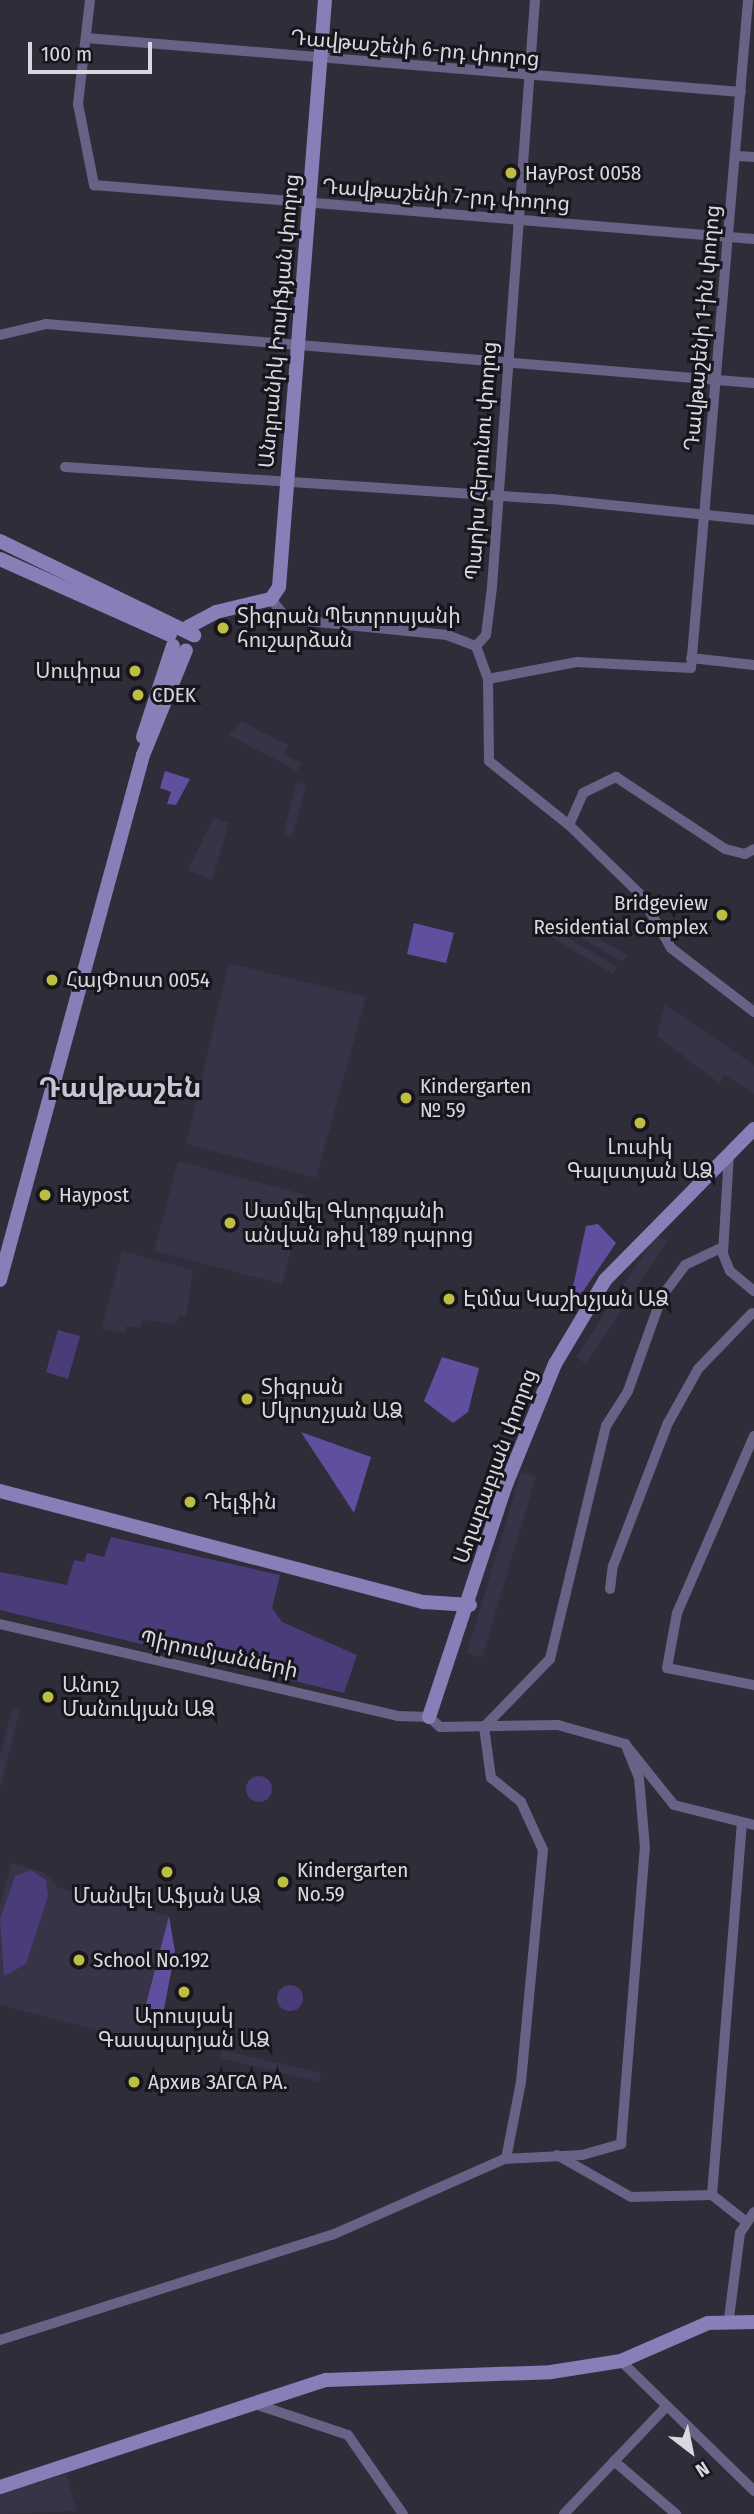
<!DOCTYPE html>
<meta charset="utf-8">
<style>
body{margin:0}
#map{position:relative;width:754px;height:2514px;overflow:hidden;background:#2f2d3a;font-family:"Fira Sans Condensed","Noto Sans Armenian",sans-serif}
div>[style]{position:absolute}
.built>*{inset:0;background:#373447}
.green>*{inset:0;background:#493c79}
.round{border-radius:50%}
.forest>*{inset:0;background:#604f9f}
.street>*{height:10px;margin:-5px;padding:0 5px;transform-origin:5px;border-radius:5px;background:#686286}
.secondary>*{height:14px;margin:-7px;padding:0 7px;transform-origin:7px;border-radius:7px;background:#877fb7}
.dots>*{width:19px;height:19px;translate:-50% -50%;box-sizing:border-box;border:4px solid #17161c;border-radius:50%}
span{translate:-50% -50%;white-space:nowrap;text-align:center;line-height:1.15;-webkit-text-stroke:6px #17161c;paint-order:stroke}
.street-label{font-size:21px;color:#d9d8e0}
.poi-label{font-size:21px;color:#d9d8e0}
.left{translate:0 -50%;text-align:left}
.right{translate:-100% -50%;text-align:right}
.district-label{font-size:28px;color:#c7c5d5;font-weight:700}
.north{position:absolute;left:656px;top:2416px;width:70px;height:70px;-webkit-text-stroke:5px #17161c;paint-order:stroke;rotate:148deg;font-size:19px;font-weight:700;line-height:28px;text-align:center;color:#d9d8e0}
.north::after{content:'';display:block;margin:auto;width:24px;height:32px;background:#d9d8e0;clip-path:polygon(50% 0,100% 100%,50% 72%,0 100%)}
.scale{position:absolute;left:28px;top:42px;width:124px;height:32px;box-sizing:border-box;border:4px solid #d9d8e0;border-top:0;padding-left:9px;font-size:21px;line-height:24px;white-space:nowrap;color:#d9d8e0;-webkit-text-stroke:5px #17161c;paint-order:stroke}
</style>
<div id="map">
<div class="built">
<i style="clip-path:polygon(241px 721px,288px 745px,284px 754px,301px 763px,297px 771px,229px 735px)"></i>
<i style="clip-path:polygon(297px 782px,306px 785px,292px 837px,283px 834px)"></i>
<i style="clip-path:polygon(213px 818px,229px 823px,212px 880px,188px 870px)"></i>
<i style="clip-path:polygon(564px 918px,627px 955px,622px 962px,560px 925px)"></i>
<i style="clip-path:polygon(555px 930px,617px 967px,613px 974px,551px 937px)"></i>
<i style="clip-path:polygon(229px 963px,366px 997px,316px 1178px,186px 1144px)"></i>
<i style="clip-path:polygon(665px 1005px,754px 1065px,754px 1094px,725px 1075px,719px 1083px,657px 1036px)"></i>
<i style="clip-path:polygon(178px 1161px,306px 1195px,282px 1284px,154px 1251px)"></i>
<i style="clip-path:polygon(657px 1234px,667px 1241px,586px 1364px,576px 1357px)"></i>
<i style="clip-path:polygon(122px 1251px,193px 1270px,186px 1318px,179px 1316px,176px 1324px,142px 1320px,140px 1328px,126px 1326px,125px 1333px,102px 1329px)"></i>
<i style="clip-path:polygon(521px 1472px,536px 1477px,482px 1658px,467px 1653px)"></i>
<i style="clip-path:polygon(12px 1708px,20px 1710px,0 1790px,0 1756px)"></i>
<i style="clip-path:polygon(11px 1863px,45px 1873px,57px 1887px,169px 1916px,137px 2040px,0 2005px,0 1906px)"></i>
<i style="clip-path:polygon(222px 2050px,321px 2073px,319px 2082px,220px 2058px)"></i>
<i style="clip-path:polygon(66px 2474px,77px 2511px,0 2514px,0 2494px)"></i>
</div>
<div class="green">
<i style="clip-path:polygon(58px 1330px,80px 1336px,68px 1379px,46px 1372px)"></i>
<i style="clip-path:polygon(111px 1537px,280px 1575px,272px 1608px,282px 1622px,357px 1655px,344px 1693px,0 1610px,0 1572px,67px 1585px,74px 1560px,84px 1562px,87px 1553px,104px 1557px)"></i>
<i class="round" style="left:246px;top:1776px;width:26px;height:26px"></i>
<i style="clip-path:polygon(31px 1870px,46px 1880px,48px 1896px,26px 1964px,4px 1976px,0 1919px,15px 1876px)"></i>
<i class="round" style="left:277px;top:1985px;width:26px;height:26px"></i>
</div>
<div class="forest">
<i style="clip-path:polygon(165px 771px,190px 779px,176px 805px,167px 804px,171px 792px,160px 788px)"></i>
<i style="clip-path:polygon(414px 923px,454px 933px,446px 963px,407px 954px)"></i>
<i style="clip-path:polygon(598px 1224px,616px 1243px,567px 1315px,586px 1226px)"></i>
<i style="clip-path:polygon(442px 1357px,479px 1368px,468px 1412px,453px 1423px,424px 1401px)"></i>
<i style="clip-path:polygon(301px 1432px,371px 1457px,354px 1513px)"></i>
<i style="clip-path:polygon(169px 1916px,175px 1952px,162px 2019px,144px 2012px)"></i>
</div>
<div class="street">
<i style="left:90px;top:0;width:105px;rotate:96.6deg"></i>
<i style="left:78px;top:104px;width:83px;rotate:78.8deg"></i>
<i style="left:94px;top:185px;width:662px;rotate:4.68deg"></i>
<i style="left:535px;top:0;width:589px;rotate:94.19deg"></i>
<i style="left:492px;top:587px;width:48px;rotate:97.1deg"></i>
<i style="left:486px;top:635px;width:15px;rotate:132deg"></i>
<i style="left:476px;top:646px;width:35px;rotate:70deg"></i>
<i style="left:488px;top:679px;width:82px;rotate:89.3deg"></i>
<i style="left:489px;top:761px;width:102px;rotate:38.7deg"></i>
<i style="left:569px;top:825px;width:99px;rotate:44.2deg"></i>
<i style="left:640px;top:894px;width:62px;rotate:60.1deg"></i>
<i style="left:671px;top:948px;width:105px;rotate:37.6deg"></i>
<i style="left:86px;top:38px;width:657px;rotate:4.71deg"></i>
<i style="left:737px;top:156px;width:17px;rotate:3deg"></i>
<i style="left:0;top:335px;width:47px;rotate:-13.4deg"></i>
<i style="left:46px;top:324px;width:710px;rotate:4.76deg"></i>
<i style="left:65px;top:467px;width:488px;rotate:3.8deg"></i>
<i style="left:552px;top:499px;width:203px;rotate:5.9deg"></i>
<i style="left:271px;top:599px;width:26px;rotate:51deg"></i>
<i style="left:287px;top:619px;width:161px;rotate:5.7deg"></i>
<i style="left:447px;top:635px;width:31px;rotate:21deg"></i>
<i style="left:691px;top:658px;width:63px;rotate:6.3deg"></i>
<i style="left:488px;top:679px;width:91px;rotate:-10.8deg"></i>
<i style="left:577px;top:662px;width:114px;rotate:3deg"></i>
<i style="left:691px;top:668px;width:670px;rotate:-85.12deg"></i>
<i style="left:569px;top:825px;width:35px;rotate:-66deg"></i>
<i style="left:583px;top:793px;width:37px;rotate:-26deg"></i>
<i style="left:616px;top:777px;width:131px;rotate:33.4deg"></i>
<i style="left:725px;top:849px;width:21px;rotate:14deg"></i>
<i style="left:745px;top:854px;width:10px;rotate:-29deg"></i>
<i style="left:729px;top:1153px;width:101px;rotate:93.4deg"></i>
<i style="left:723px;top:1254px;width:18px;rotate:68deg"></i>
<i style="left:730px;top:1271px;width:31px;rotate:40deg"></i>
<i style="left:754px;top:1436px;width:193px;rotate:113.5deg"></i>
<i style="left:677px;top:1613px;width:56px;rotate:100.3deg"></i>
<i style="left:667px;top:1668px;width:89px;rotate:11.1deg"></i>
<i style="left:610px;top:1589px;width:23px;rotate:-83deg"></i>
<i style="left:613px;top:1566px;width:153px;rotate:-69deg"></i>
<i style="left:668px;top:1423px;width:62px;rotate:-60.9deg"></i>
<i style="left:698px;top:1369px;width:78px;rotate:-46deg"></i>
<i style="left:0;top:1624px;width:408px;rotate:13deg"></i>
<i style="left:398px;top:1716px;width:31px;rotate:2deg"></i>
<i style="left:429px;top:1717px;width:15px;rotate:42deg"></i>
<i style="left:440px;top:1727px;width:118px;rotate:-1deg"></i>
<i style="left:558px;top:1725px;width:70px;rotate:15.8deg"></i>
<i style="left:625px;top:1744px;width:78px;rotate:51.2deg"></i>
<i style="left:674px;top:1805px;width:82px;rotate:14deg"></i>
<i style="left:742px;top:1822px;width:374px;rotate:94.6deg"></i>
<i style="left:712px;top:2195px;width:42px;rotate:38.2deg"></i>
<i style="left:557px;top:2155px;width:85px;rotate:29.6deg"></i>
<i style="left:631px;top:2197px;width:81px;rotate:-1.4deg"></i>
<i style="left:506px;top:2159px;width:78px;rotate:-79deg"></i>
<i style="left:521px;top:2082px;width:233px;rotate:-84.6deg"></i>
<i style="left:543px;top:1850px;width:53px;rotate:-114.6deg"></i>
<i style="left:521px;top:1802px;width:38px;rotate:-141deg"></i>
<i style="left:491px;top:1778px;width:51px;rotate:-97.8deg"></i>
<i style="left:484px;top:1727px;width:95px;rotate:-45.9deg"></i>
<i style="left:550px;top:1659px;width:240px;rotate:-76.5deg"></i>
<i style="left:606px;top:1426px;width:41px;rotate:-57.8deg"></i>
<i style="left:628px;top:1391px;width:101px;rotate:-70.3deg"></i>
<i style="left:662px;top:1296px;width:39px;rotate:-53deg"></i>
<i style="left:685px;top:1265px;width:42px;rotate:-25.3deg"></i>
<i style="left:729px;top:2318px;width:86px;rotate:-82.6deg"></i>
<i style="left:740px;top:2233px;width:25px;rotate:-56deg"></i>
<i style="left:0;top:2340px;width:348px;rotate:-17.6deg"></i>
<i style="left:332px;top:2235px;width:188px;rotate:-23.8deg"></i>
<i style="left:504px;top:2159px;width:78px;rotate:-2.9deg"></i>
<i style="left:582px;top:2155px;width:41px;rotate:-15.8deg"></i>
<i style="left:621px;top:2144px;width:297px;rotate:-85.4deg"></i>
<i style="left:645px;top:1848px;width:70px;rotate:-94.9deg"></i>
<i style="left:639px;top:1778px;width:37px;rotate:-112deg"></i>
<i style="left:621px;top:2361px;width:186px;rotate:44.3deg"></i>
<i style="left:255px;top:2404px;width:98px;rotate:18.4deg"></i>
<i style="left:348px;top:2435px;width:96px;rotate:55.2deg"></i>
<i style="left:614px;top:2461px;width:82px;rotate:40.5deg"></i>
<i style="left:564px;top:2514px;width:146px;rotate:-46.4deg"></i>
</div>
<div class="secondary">
<i style="left:0;top:541px;width:216px;rotate:25.9deg"></i>
<i style="left:0;top:559px;width:186px;rotate:24.1deg"></i>
<i style="left:188px;top:627px;width:32px;rotate:-28deg"></i>
<i style="left:216px;top:612px;width:57px;rotate:-13.3deg"></i>
<i style="left:271px;top:599px;width:14px;rotate:-56deg"></i>
<i style="left:279px;top:587px;width:589px;rotate:-85.52deg"></i>
<i style="left:143px;top:737px;width:96px;rotate:-71.8deg"></i>
<i style="left:0;top:1280px;width:544px;rotate:-74.76deg"></i>
<i style="left:143px;top:755px;width:113px;rotate:-67.7deg"></i>
<i style="left:0;top:1491px;width:438px;rotate:14.7deg"></i>
<i style="left:424px;top:1602px;width:46px;rotate:3.7deg"></i>
<i style="left:429px;top:1717px;width:242px;rotate:-71.7deg"></i>
<i style="left:505px;top:1487px;width:133px;rotate:-67.9deg"></i>
<i style="left:555px;top:1364px;width:98px;rotate:-59.2deg"></i>
<i style="left:605px;top:1280px;width:212px;rotate:-45.4deg"></i>
<i style="left:0;top:2487px;width:343px;rotate:-18.2deg"></i>
<i style="left:326px;top:2380px;width:225px;rotate:-2deg"></i>
<i style="left:551px;top:2372px;width:71px;rotate:-8.9deg"></i>
<i style="left:621px;top:2361px;width:95px;rotate:-23.6deg"></i>
<i style="left:708px;top:2323px;width:46px;rotate:-1.2deg"></i>
</div>
<div class="dots">
<i style="left:511px;top:173px;background:#bcbf44"></i>
<i style="left:223px;top:628px;background:#bcbf44"></i>
<i style="left:135px;top:671px;background:#bcbf44"></i>
<i style="left:138px;top:695px;background:#bcbf44"></i>
<i style="left:722px;top:915px;background:#bcbf44"></i>
<i style="left:52px;top:980px;background:#bcbf44"></i>
<i style="left:406px;top:1098px;background:#bcbf44"></i>
<i style="left:640px;top:1123px;background:#bcbf44"></i>
<i style="left:45px;top:1195px;background:#bcbf44"></i>
<i style="left:230px;top:1223px;background:#bcbf44"></i>
<i style="left:449px;top:1299px;background:#bcbf44"></i>
<i style="left:247px;top:1399px;background:#bcbf44"></i>
<i style="left:190px;top:1502px;background:#bcbf44"></i>
<i style="left:48px;top:1697px;background:#bcbf44"></i>
<i style="left:167px;top:1872px;background:#bcbf44"></i>
<i style="left:283px;top:1882px;background:#bcbf44"></i>
<i style="left:79px;top:1960px;background:#bcbf44"></i>
<i style="left:184px;top:1992px;background:#bcbf44"></i>
<i style="left:134px;top:2082px;background:#bcbf44"></i>
</div>
<div class="street-label">
<span style="left:415px;top:48px;rotate:5deg">Դավթաշենի 6-րդ փողոց</span>
<span style="left:446px;top:195px;rotate:4deg">Դավթաշենի 7-րդ փողոց</span>
<span style="left:279px;top:321px;rotate:-85deg">Անդրանիկ Իոսիֆյան փողոց</span>
<span style="left:702px;top:328px;rotate:-85deg">Դավթաշենի 1-ին փողոց</span>
<span style="left:481px;top:461px;rotate:-86deg">Պարիս Հերունու փողոց</span>
<span style="left:495px;top:1466px;rotate:-70deg">Աղաբաբյան փողոց</span>
<span style="left:219px;top:1654px;rotate:12deg">Պիրումյանների</span>
</div>
<div class="poi-label">
<span class="left" style="left:525px;top:173px">HayPost 0058</span>
<span class="left" style="left:237px;top:628px">Տիգրան Պետրոսյանի<br>հուշարձան</span>
<span class="right" style="left:121px;top:671px">Սուփրա</span>
<span class="left" style="left:152px;top:695px">CDEK</span>
<span class="right" style="left:708px;top:915px">Bridgeview<br>Residential Complex</span>
<span class="left" style="left:66px;top:980px">ՀայՓոստ 0054</span>
<span class="left" style="left:420px;top:1098px">Kindergarten<br>№ 59</span>
<span style="left:640px;top:1159px">Լուսիկ<br>Գալստյան ԱՁ</span>
<span class="left" style="left:59px;top:1195px">Haypost</span>
<span class="left" style="left:244px;top:1223px">Սամվել Գևորգյանի<br>անվան թիվ 189 դպրոց</span>
<span class="left" style="left:463px;top:1299px">Էմմա Կաշխչյան ԱՁ</span>
<span class="left" style="left:261px;top:1399px">Տիգրան<br>Մկրտչյան ԱՁ</span>
<span class="left" style="left:204px;top:1502px">Դելֆին</span>
<span class="left" style="left:62px;top:1697px">Անուշ<br>Մանուկյան ԱՁ</span>
<span class="left" style="left:297px;top:1882px">Kindergarten<br>No.59</span>
<span style="left:167px;top:1896px">Մանվել Աֆյան ԱՁ</span>
<span class="left" style="left:93px;top:1960px">School No.192</span>
<span style="left:184px;top:2028px">Արուսյակ<br>Գասպարյան ԱՁ</span>
<span class="left" style="left:148px;top:2082px">Архив ЗАГСА РА.</span>
</div>
<div class="district-label">
<span style="left:120px;top:1088px">Դավթաշեն</span>
</div>
<div class="north">N</div>
<div class="scale">100 m</div>
</div>
